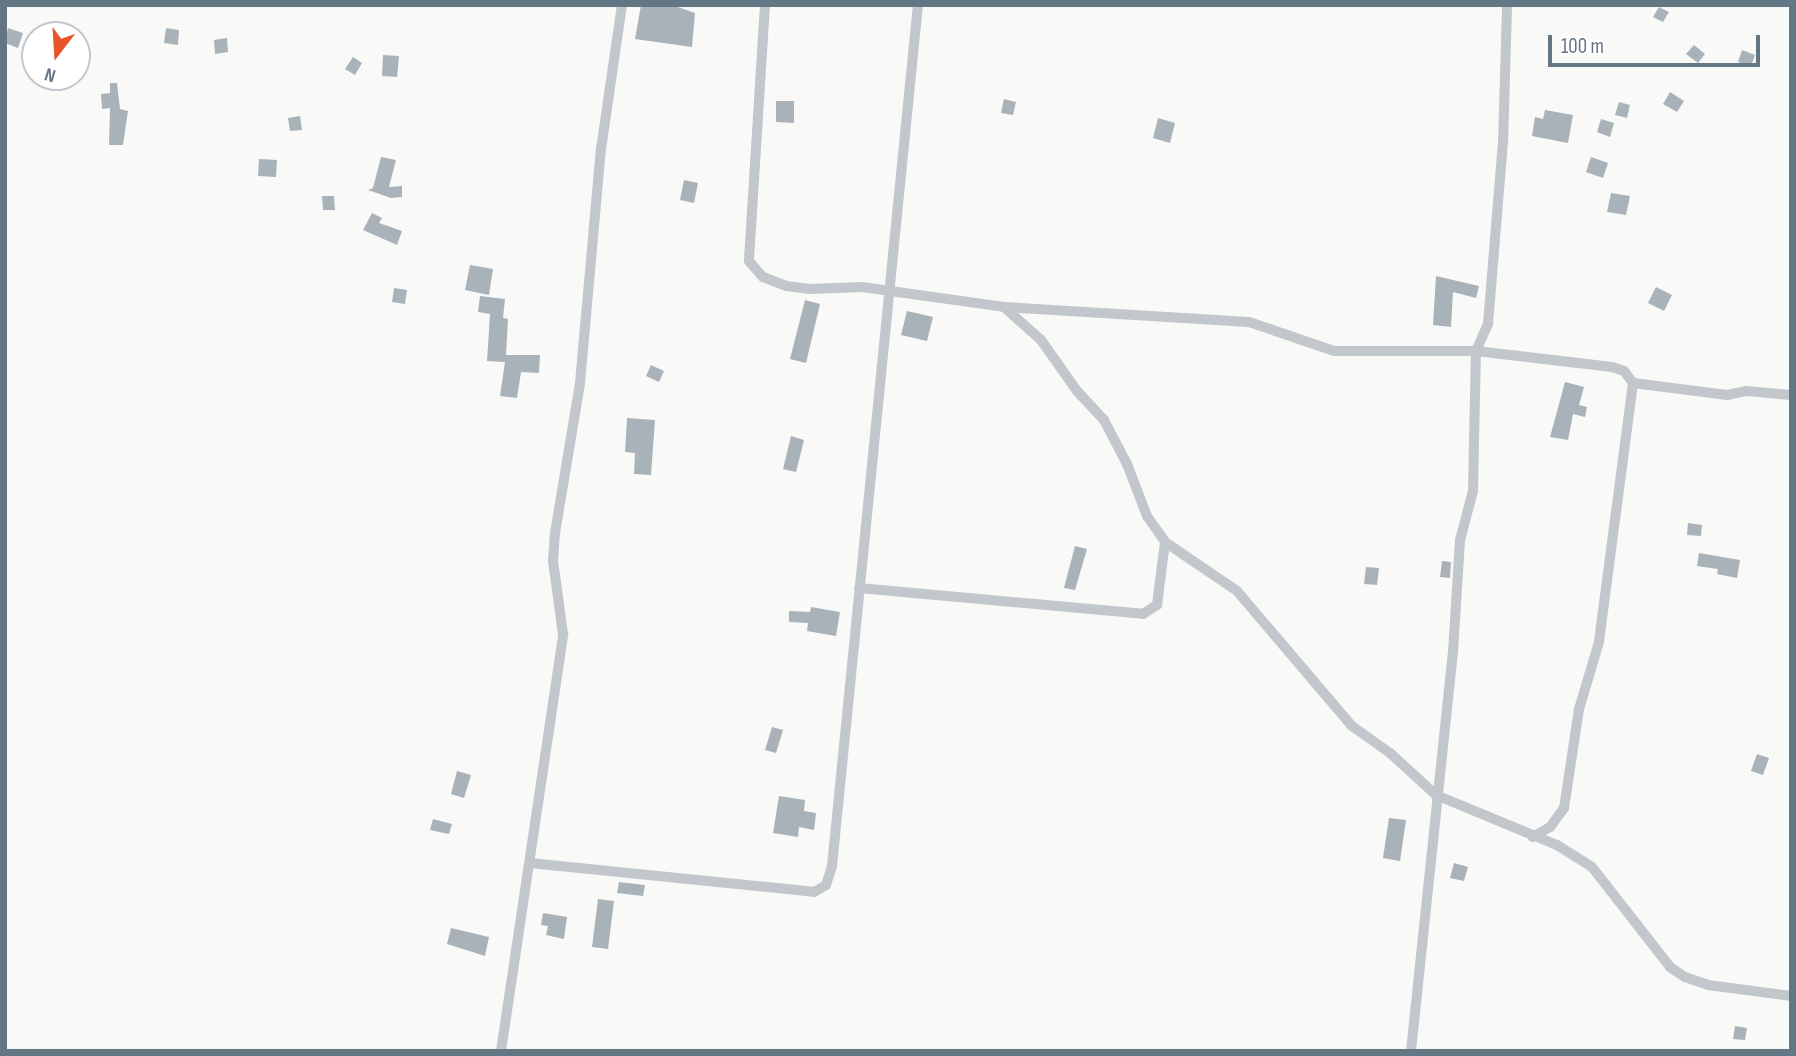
<!DOCTYPE html>
<style>
body{margin:0}
#map{position:relative;width:1796px;height:1056px;overflow:hidden;background:#f9f9f7;font-family:"Sofia Sans Condensed",sans-serif}
div>[style]{position:absolute}
.building>*{inset:0;background:#a9b2b9}
.street>*{height:10px;margin:-5px;padding:0 5px;transform-origin:5px;border-radius:5px;background:#c2c7cb}
span{translate:-50% -50%;white-space:nowrap;text-align:center;line-height:1.15;-webkit-text-stroke:7px #fff;paint-order:stroke}
.frame{position:absolute;inset:0;border:7px solid #647583;pointer-events:none}
.north{position:absolute;left:21px;top:21px;width:70px;height:70px;box-sizing:border-box;background:#fff;border:2px solid #c1c8cd;border-radius:50%;rotate:197deg;font-size:19px;font-weight:700;line-height:28px;text-align:center;color:#647583}
.north::after{content:'';display:block;margin:auto;width:24px;height:32px;background:#e6562a;clip-path:polygon(50% 0,100% 100%,50% 72%,0 100%)}
.scale{position:absolute;left:1548px;top:35px;width:212px;height:32px;box-sizing:border-box;border:4px solid #647583;border-top:0;padding-left:9px;font-size:21px;line-height:24px;white-space:nowrap;color:#647583;-webkit-text-stroke:5px #fff;paint-order:stroke}
</style>
<div id="map">
<div class="building">
<i style="clip-path:polygon(641px 5px,672px 5px,695px 13px,692px 47px,635px 39px)"></i>
<i style="clip-path:polygon(1659px 7px,1669px 12px,1663px 22px,1653px 17px)"></i>
<i style="clip-path:polygon(8px 28px,23px 33px,18px 48px,5px 43px)"></i>
<i style="clip-path:polygon(166px 28px,179px 30px,178px 45px,164px 43px)"></i>
<i style="clip-path:polygon(227px 38px,228px 52px,215px 54px,214px 40px)"></i>
<i style="clip-path:polygon(1694px 45px,1705px 54px,1698px 63px,1686px 54px)"></i>
<i style="clip-path:polygon(1742px 50px,1755px 55px,1751px 66px,1738px 62px)"></i>
<i style="clip-path:polygon(383px 55px,399px 56px,397px 77px,382px 76px)"></i>
<i style="clip-path:polygon(353px 57px,362px 63px,355px 75px,345px 69px)"></i>
<i style="clip-path:polygon(110px 83px,117px 83px,120px 109px,128px 111px,123px 145px,109px 145px,110px 108px,102px 109px,101px 94px,110px 93px)"></i>
<i style="clip-path:polygon(1670px 92px,1684px 101px,1677px 112px,1663px 104px)"></i>
<i style="clip-path:polygon(1004px 99px,1016px 102px,1013px 115px,1001px 113px)"></i>
<i style="clip-path:polygon(776px 101px,794px 101px,794px 123px,776px 122px)"></i>
<i style="clip-path:polygon(1619px 102px,1630px 105px,1627px 118px,1615px 115px)"></i>
<i style="clip-path:polygon(1545px 110px,1573px 115px,1568px 143px,1532px 136px,1535px 117px,1543px 119px)"></i>
<i style="clip-path:polygon(300px 116px,302px 130px,290px 131px,288px 118px)"></i>
<i style="clip-path:polygon(1158px 118px,1175px 123px,1170px 143px,1153px 138px)"></i>
<i style="clip-path:polygon(1601px 119px,1614px 123px,1610px 137px,1597px 132px)"></i>
<i style="clip-path:polygon(381px 157px,396px 160px,389px 187px,402px 186px,402px 197px,391px 198px,368px 190px,373px 188px)"></i>
<i style="clip-path:polygon(1591px 157px,1608px 163px,1603px 178px,1586px 172px)"></i>
<i style="clip-path:polygon(259px 159px,277px 160px,276px 177px,258px 176px)"></i>
<i style="clip-path:polygon(684px 180px,698px 183px,694px 203px,680px 200px)"></i>
<i style="clip-path:polygon(1611px 193px,1630px 196px,1626px 215px,1607px 212px)"></i>
<i style="clip-path:polygon(322px 196px,334px 196px,335px 210px,323px 210px)"></i>
<i style="clip-path:polygon(372px 213px,382px 218px,379px 223px,402px 231px,397px 245px,363px 230px)"></i>
<i style="clip-path:polygon(470px 265px,493px 269px,489px 295px,465px 290px)"></i>
<i style="clip-path:polygon(1436px 276px,1479px 286px,1476px 298px,1453px 292px,1451px 327px,1433px 325px)"></i>
<i style="clip-path:polygon(1656px 287px,1672px 295px,1664px 311px,1648px 303px)"></i>
<i style="clip-path:polygon(394px 288px,407px 290px,405px 304px,392px 302px)"></i>
<i style="clip-path:polygon(480px 296px,505px 299px,503px 318px,508px 319px,506px 355px,540px 355px,539px 373px,521px 372px,517px 398px,500px 396px,505px 362px,487px 361px,490px 314px,478px 312px)"></i>
<i style="clip-path:polygon(805px 300px,820px 304px,806px 363px,790px 359px)"></i>
<i style="clip-path:polygon(907px 311px,933px 317px,927px 341px,901px 335px)"></i>
<i style="clip-path:polygon(651px 365px,664px 371px,659px 382px,646px 376px)"></i>
<i style="clip-path:polygon(1565px 382px,1584px 387px,1579px 405px,1587px 407px,1585px 417px,1573px 414px,1568px 440px,1550px 437px)"></i>
<i style="clip-path:polygon(627px 418px,655px 420px,651px 475px,634px 474px,635px 453px,625px 452px)"></i>
<i style="clip-path:polygon(791px 436px,804px 440px,796px 472px,783px 469px)"></i>
<i style="clip-path:polygon(1688px 523px,1702px 525px,1701px 536px,1687px 535px)"></i>
<i style="clip-path:polygon(1075px 546px,1087px 549px,1075px 590px,1064px 588px)"></i>
<i style="clip-path:polygon(1699px 553px,1740px 560px,1737px 578px,1717px 574px,1718px 569px,1697px 566px)"></i>
<i style="clip-path:polygon(1442px 561px,1451px 562px,1450px 578px,1440px 577px)"></i>
<i style="clip-path:polygon(1366px 567px,1379px 568px,1377px 585px,1364px 584px)"></i>
<i style="clip-path:polygon(811px 607px,840px 612px,836px 636px,807px 631px,808px 623px,789px 622px,789px 611px,810px 612px)"></i>
<i style="clip-path:polygon(772px 727px,783px 730px,776px 753px,765px 750px)"></i>
<i style="clip-path:polygon(1757px 754px,1769px 758px,1763px 775px,1751px 771px)"></i>
<i style="clip-path:polygon(457px 771px,471px 775px,464px 798px,451px 794px)"></i>
<i style="clip-path:polygon(779px 796px,805px 800px,804px 811px,816px 813px,814px 830px,799px 827px,798px 837px,773px 833px)"></i>
<i style="clip-path:polygon(1389px 818px,1406px 820px,1400px 861px,1383px 858px)"></i>
<i style="clip-path:polygon(433px 819px,452px 824px,449px 834px,430px 830px)"></i>
<i style="clip-path:polygon(1454px 863px,1468px 867px,1464px 881px,1450px 878px)"></i>
<i style="clip-path:polygon(619px 882px,645px 885px,643px 896px,617px 893px)"></i>
<i style="clip-path:polygon(598px 899px,614px 901px,608px 949px,592px 947px)"></i>
<i style="clip-path:polygon(543px 913px,567px 917px,564px 939px,546px 935px,548px 926px,541px 925px)"></i>
<i style="clip-path:polygon(451px 928px,489px 937px,485px 956px,447px 944px)"></i>
<i style="clip-path:polygon(1735px 1026px,1747px 1028px,1745px 1040px,1733px 1039px)"></i>
</div>
<div class="street">
<i style="left:765px;top:5px;width:256px;rotate:93.6deg"></i>
<i style="left:749px;top:261px;width:21px;rotate:49deg"></i>
<i style="left:763px;top:277px;width:25px;rotate:21deg"></i>
<i style="left:786px;top:286px;width:24px;rotate:7deg"></i>
<i style="left:810px;top:289px;width:52px;rotate:-2.2deg"></i>
<i style="left:862px;top:287px;width:143px;rotate:8deg"></i>
<i style="left:1004px;top:307px;width:245px;rotate:3.5deg"></i>
<i style="left:1249px;top:322px;width:90px;rotate:18.8deg"></i>
<i style="left:1334px;top:351px;width:142px"></i>
<i style="left:1476px;top:351px;width:137px;rotate:6.7deg"></i>
<i style="left:1612px;top:367px;width:13px;rotate:18deg"></i>
<i style="left:1624px;top:371px;width:15px;rotate:53deg"></i>
<i style="left:1633px;top:383px;width:261px;rotate:97.5deg"></i>
<i style="left:1599px;top:642px;width:70px;rotate:106.6deg"></i>
<i style="left:1579px;top:709px;width:100px;rotate:98.6deg"></i>
<i style="left:1564px;top:808px;width:24px;rotate:126deg"></i>
<i style="left:1550px;top:827px;width:20px;rotate:150deg"></i>
<i style="left:1004px;top:307px;width:50px;rotate:41.7deg"></i>
<i style="left:1041px;top:340px;width:62px;rotate:54.8deg"></i>
<i style="left:1077px;top:391px;width:40px;rotate:47deg"></i>
<i style="left:1104px;top:420px;width:50px;rotate:62.4deg"></i>
<i style="left:1127px;top:464px;width:56px;rotate:69deg"></i>
<i style="left:1147px;top:516px;width:32px;rotate:55deg"></i>
<i style="left:1165px;top:542px;width:87px;rotate:34.2deg"></i>
<i style="left:1237px;top:591px;width:177px;rotate:49.6deg"></i>
<i style="left:1352px;top:726px;width:47px;rotate:35.4deg"></i>
<i style="left:1390px;top:753px;width:62px;rotate:42.4deg"></i>
<i style="left:1436px;top:795px;width:131px;rotate:22.5deg"></i>
<i style="left:1557px;top:845px;width:41px;rotate:32.2deg"></i>
<i style="left:1592px;top:867px;width:127px;rotate:52deg"></i>
<i style="left:1670px;top:967px;width:18px;rotate:34deg"></i>
<i style="left:1685px;top:977px;width:24px;rotate:19deg"></i>
<i style="left:1708px;top:985px;width:84px;rotate:7.5deg"></i>
<i style="left:1633px;top:383px;width:95px;rotate:7.3deg"></i>
<i style="left:1727px;top:395px;width:19px;rotate:-12deg"></i>
<i style="left:1746px;top:391px;width:45px;rotate:5.1deg"></i>
<i style="left:859px;top:588px;width:285px;rotate:5.2deg"></i>
<i style="left:1143px;top:614px;width:17px;rotate:-33deg"></i>
<i style="left:1157px;top:605px;width:64px;rotate:-82.8deg"></i>
<i style="left:530px;top:863px;width:285px;rotate:5.8deg"></i>
<i style="left:814px;top:892px;width:14px;rotate:-30deg"></i>
<i style="left:826px;top:885px;width:20px;rotate:-72deg"></i>
<i style="left:832px;top:866px;width:865px;rotate:-84.3deg"></i>
<i style="left:501px;top:1051px;width:422px;rotate:-81.5deg"></i>
<i style="left:563px;top:634px;width:74px;rotate:-97.8deg"></i>
<i style="left:553px;top:561px;width:28px;rotate:-86deg"></i>
<i style="left:555px;top:533px;width:152px;rotate:-80.5deg"></i>
<i style="left:580px;top:383px;width:235px;rotate:-84.9deg"></i>
<i style="left:601px;top:149px;width:146px;rotate:-81.7deg"></i>
<i style="left:1411px;top:1051px;width:401px;rotate:-84deg"></i>
<i style="left:1453px;top:652px;width:112px;rotate:-86.4deg"></i>
<i style="left:1460px;top:540px;width:51px;rotate:-75.1deg"></i>
<i style="left:1473px;top:491px;width:140px;rotate:-88.8deg"></i>
<i style="left:1476px;top:351px;width:30px;rotate:-66deg"></i>
<i style="left:1488px;top:324px;width:182px;rotate:-85.3deg"></i>
<i style="left:1503px;top:143px;width:138px;rotate:-88.3deg"></i>
</div>
<div class="frame"></div>
<div class="north">N</div>
<div class="scale">100 m</div>
</div>
